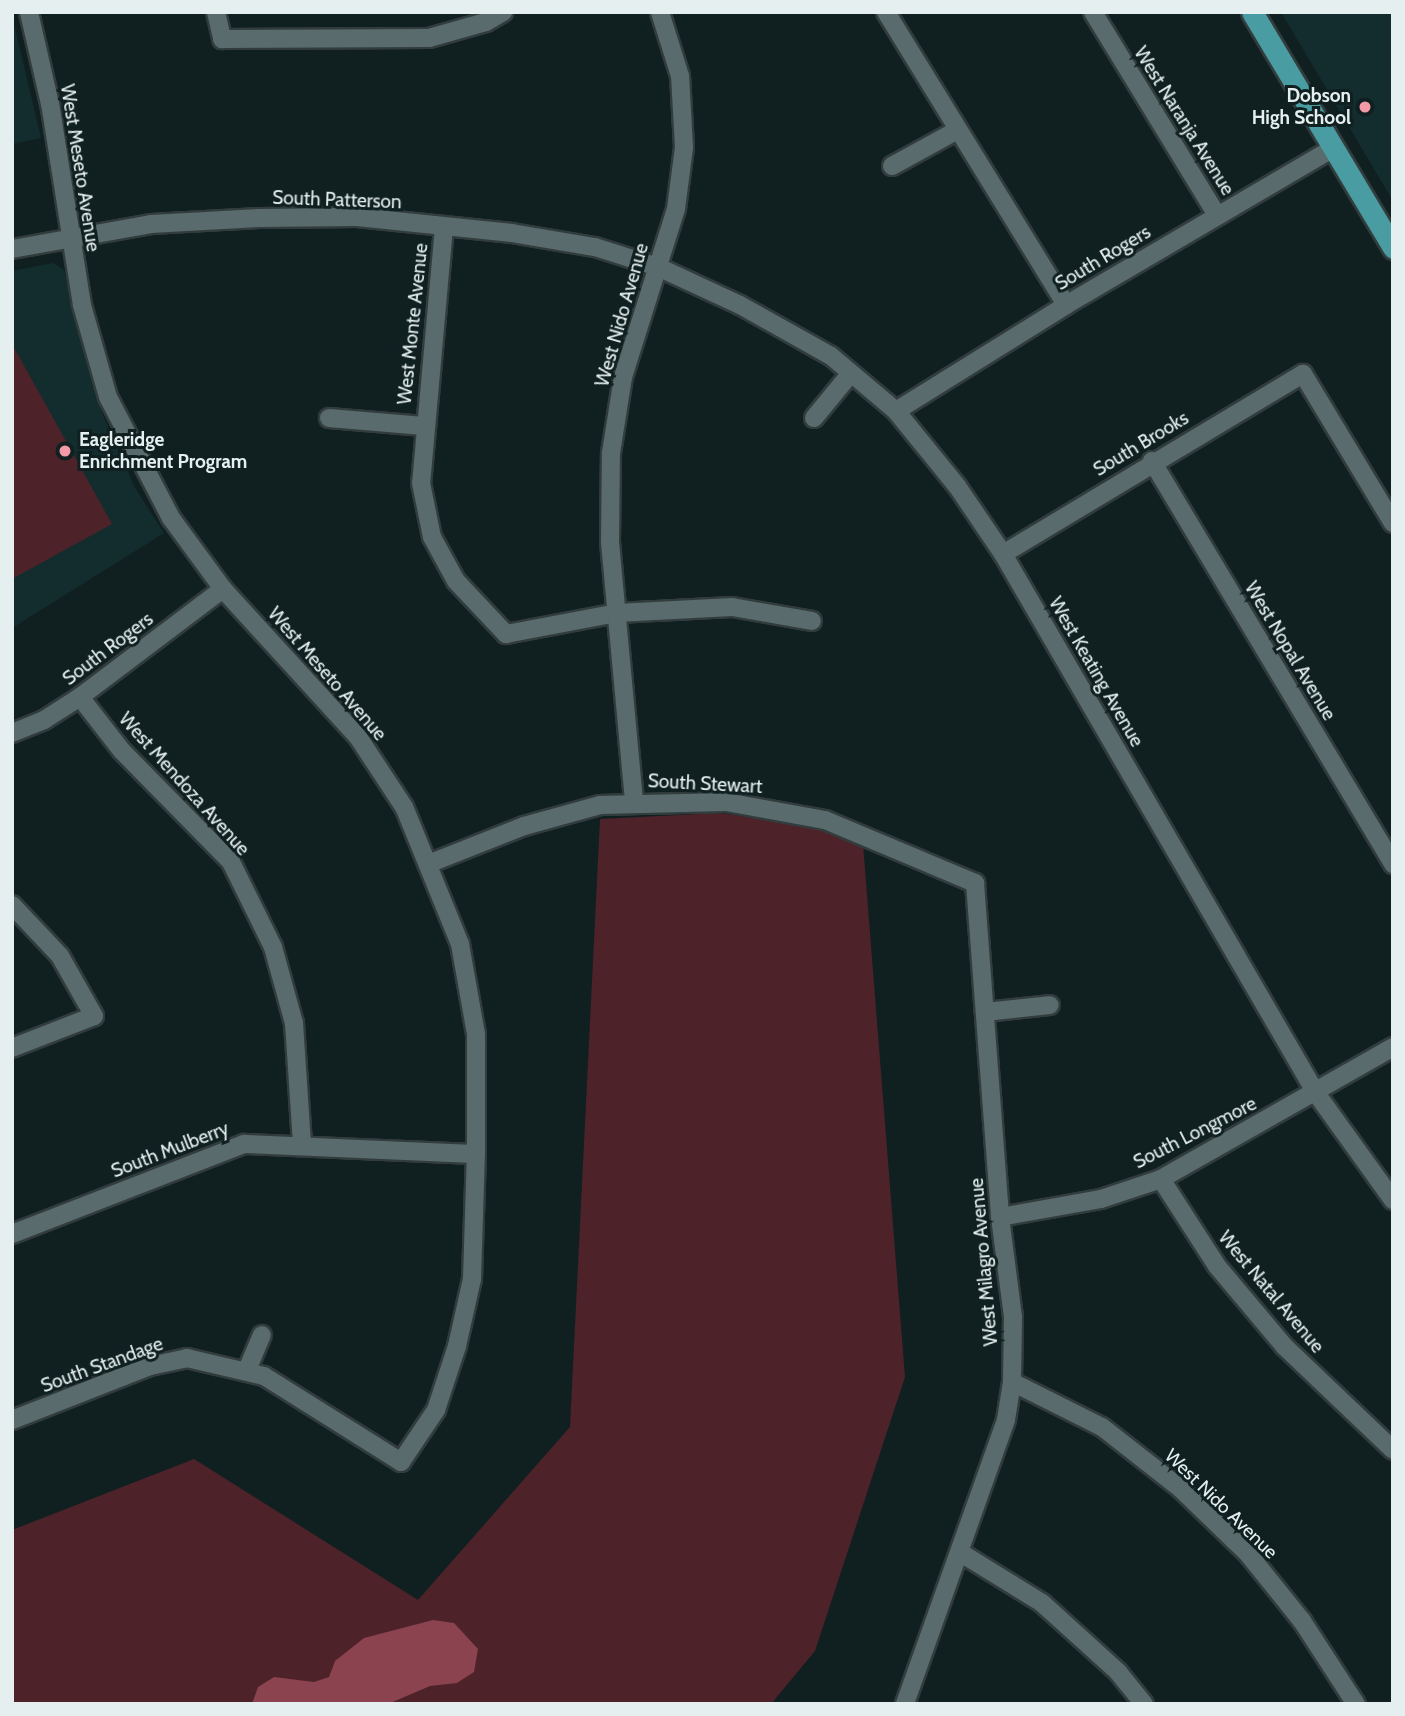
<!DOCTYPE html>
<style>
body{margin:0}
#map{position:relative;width:1405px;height:1716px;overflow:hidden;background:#102021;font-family:Cabin,sans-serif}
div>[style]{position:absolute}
.built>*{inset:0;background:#132d2f}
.green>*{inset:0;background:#4d2229}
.water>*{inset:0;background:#8a434f}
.roads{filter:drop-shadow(2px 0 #323c3d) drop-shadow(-2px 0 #323c3d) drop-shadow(0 2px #323c3d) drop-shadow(0 -2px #323c3d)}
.minor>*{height:18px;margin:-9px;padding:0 9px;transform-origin:9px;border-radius:9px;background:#596b6c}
.major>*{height:21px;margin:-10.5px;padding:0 10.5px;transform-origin:10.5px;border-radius:10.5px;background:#489ca2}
.dots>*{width:19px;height:19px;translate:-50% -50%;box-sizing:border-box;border:4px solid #102021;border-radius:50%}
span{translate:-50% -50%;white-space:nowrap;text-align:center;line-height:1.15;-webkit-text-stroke:6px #102021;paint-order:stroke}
.poi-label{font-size:19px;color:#e5efef;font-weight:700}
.right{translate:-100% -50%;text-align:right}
.left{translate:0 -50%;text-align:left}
.street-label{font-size:19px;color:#e5efef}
.frame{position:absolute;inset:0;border:14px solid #e5efef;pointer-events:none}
</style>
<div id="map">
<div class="built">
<i style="clip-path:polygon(1281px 12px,1393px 12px,1393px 201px)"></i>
<i style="clip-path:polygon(12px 16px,41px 138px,12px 144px)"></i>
<i style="clip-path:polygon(53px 263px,64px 270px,102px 413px,135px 488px,164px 533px,12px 628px,12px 271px)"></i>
</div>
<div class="green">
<i style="clip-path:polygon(12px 344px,112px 524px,12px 579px)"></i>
<i style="clip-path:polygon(719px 813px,813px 826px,863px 844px,905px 1377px,815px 1651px,771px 1704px,12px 1704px,12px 1530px,194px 1459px,418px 1600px,570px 1427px,600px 819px)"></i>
</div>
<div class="water">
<i style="clip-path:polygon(433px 1620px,454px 1623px,478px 1649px,474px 1672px,457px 1683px,430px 1686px,388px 1704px,252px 1704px,258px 1687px,274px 1677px,314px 1682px,329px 1677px,335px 1661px,364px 1638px)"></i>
</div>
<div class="roads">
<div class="minor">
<i style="left:216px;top:12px;width:28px;rotate:77deg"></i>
<i style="left:222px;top:39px;width:207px;rotate:-0.3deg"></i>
<i style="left:429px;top:38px;width:59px;rotate:-15.7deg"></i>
<i style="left:486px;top:22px;width:20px;rotate:-30deg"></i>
<i style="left:886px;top:12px;width:344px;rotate:58.4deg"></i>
<i style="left:1093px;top:12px;width:238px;rotate:58.6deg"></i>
<i style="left:892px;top:166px;width:73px;rotate:-28.7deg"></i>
<i style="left:444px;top:227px;width:257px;rotate:95.1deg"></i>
<i style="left:421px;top:483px;width:55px;rotate:78.5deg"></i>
<i style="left:432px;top:537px;width:50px;rotate:61.4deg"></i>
<i style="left:456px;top:581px;width:73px;rotate:46.7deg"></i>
<i style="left:506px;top:634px;width:113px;rotate:-10.7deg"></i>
<i style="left:617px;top:613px;width:115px;rotate:-3deg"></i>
<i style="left:732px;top:607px;width:81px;rotate:9.9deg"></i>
<i style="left:12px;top:249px;width:141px;rotate:-10.2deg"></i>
<i style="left:151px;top:224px;width:108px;rotate:-3.2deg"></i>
<i style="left:259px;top:218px;width:98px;rotate:-0.6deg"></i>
<i style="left:357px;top:217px;width:156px;rotate:5.9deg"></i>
<i style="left:512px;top:233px;width:84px;rotate:9.6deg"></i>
<i style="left:595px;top:247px;width:66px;rotate:17.6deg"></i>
<i style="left:658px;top:267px;width:90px;rotate:24.9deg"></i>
<i style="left:740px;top:305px;width:104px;rotate:29.3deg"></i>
<i style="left:831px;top:356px;width:85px;rotate:40.2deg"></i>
<i style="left:896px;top:411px;width:97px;rotate:50.9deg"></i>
<i style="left:957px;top:486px;width:82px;rotate:55.9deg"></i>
<i style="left:1003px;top:554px;width:623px;rotate:59.86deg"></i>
<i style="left:1316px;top:1093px;width:132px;rotate:54.3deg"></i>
<i style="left:896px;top:411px;width:200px;rotate:-31.9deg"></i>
<i style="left:1066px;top:305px;width:311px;rotate:-30.4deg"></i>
<i style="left:329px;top:418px;width:95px;rotate:4.8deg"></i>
<i style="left:814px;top:418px;width:58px;rotate:-50.6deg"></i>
<i style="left:1152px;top:461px;width:470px;rotate:59.1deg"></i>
<i style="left:1003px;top:554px;width:350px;rotate:-31deg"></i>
<i style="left:1303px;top:374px;width:174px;rotate:58.9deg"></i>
<i style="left:80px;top:697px;width:68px;rotate:52.1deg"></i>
<i style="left:122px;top:751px;width:156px;rotate:45.5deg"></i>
<i style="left:231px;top:862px;width:95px;rotate:63.7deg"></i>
<i style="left:273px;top:947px;width:79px;rotate:74.6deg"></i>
<i style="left:294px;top:1023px;width:122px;rotate:86.2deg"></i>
<i style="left:12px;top:733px;width:35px;rotate:-22deg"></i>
<i style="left:44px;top:720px;width:43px;rotate:-32.6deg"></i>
<i style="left:80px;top:697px;width:179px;rotate:-37.1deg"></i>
<i style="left:634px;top:801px;width:260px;rotate:-95.3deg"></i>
<i style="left:610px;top:542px;width:89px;rotate:-89.4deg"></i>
<i style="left:611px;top:453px;width:77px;rotate:-81deg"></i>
<i style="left:623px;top:377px;width:176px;rotate:-72.5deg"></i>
<i style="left:676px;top:209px;width:63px;rotate:-82.6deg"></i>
<i style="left:684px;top:147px;width:71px;rotate:-93.2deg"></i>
<i style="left:680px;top:76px;width:67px;rotate:-107.4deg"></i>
<i style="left:428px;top:864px;width:103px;rotate:-21.6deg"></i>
<i style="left:524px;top:826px;width:79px;rotate:-15.4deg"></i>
<i style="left:600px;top:805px;width:126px;rotate:-1.4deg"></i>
<i style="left:726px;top:802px;width:101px;rotate:10.3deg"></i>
<i style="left:825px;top:820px;width:163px;rotate:22.8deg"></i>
<i style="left:975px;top:883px;width:335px;rotate:85.7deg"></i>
<i style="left:1000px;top:1217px;width:101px;rotate:82.6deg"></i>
<i style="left:1013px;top:1317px;width:65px;rotate:90.9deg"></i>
<i style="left:1012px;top:1382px;width:38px;rotate:99deg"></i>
<i style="left:1006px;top:1420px;width:301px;rotate:109.6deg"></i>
<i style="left:12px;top:905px;width:70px;rotate:46.7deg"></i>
<i style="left:60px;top:956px;width:69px;rotate:60.5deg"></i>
<i style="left:94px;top:1016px;width:88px;rotate:158.7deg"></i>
<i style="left:985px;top:1012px;width:65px;rotate:-6.1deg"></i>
<i style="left:1161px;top:1179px;width:103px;rotate:57.2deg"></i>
<i style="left:1217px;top:1266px;width:106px;rotate:50deg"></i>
<i style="left:1285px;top:1347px;width:149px;rotate:43.6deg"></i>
<i style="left:1000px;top:1217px;width:103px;rotate:-10.1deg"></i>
<i style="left:1101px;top:1199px;width:63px;rotate:-18.4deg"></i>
<i style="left:1161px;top:1179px;width:267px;rotate:-29.6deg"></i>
<i style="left:12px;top:1234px;width:249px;rotate:-21.2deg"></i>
<i style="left:244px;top:1144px;width:232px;rotate:2.5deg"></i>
<i style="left:247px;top:1370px;width:38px;rotate:-67deg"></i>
<i style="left:1012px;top:1382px;width:101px;rotate:26.6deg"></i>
<i style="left:1102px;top:1427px;width:100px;rotate:38.1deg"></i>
<i style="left:1181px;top:1489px;width:95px;rotate:44.1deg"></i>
<i style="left:1249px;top:1555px;width:85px;rotate:51.2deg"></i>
<i style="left:1302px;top:1621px;width:99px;rotate:57deg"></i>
<i style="left:12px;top:1420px;width:148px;rotate:-21.4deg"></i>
<i style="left:150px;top:1366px;width:38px;rotate:-12deg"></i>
<i style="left:187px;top:1358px;width:79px;rotate:13.2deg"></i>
<i style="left:264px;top:1376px;width:162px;rotate:32.1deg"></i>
<i style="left:401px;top:1462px;width:63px;rotate:-56.1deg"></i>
<i style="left:436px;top:1410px;width:67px;rotate:-71.8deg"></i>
<i style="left:457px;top:1346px;width:69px;rotate:-77.4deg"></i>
<i style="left:472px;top:1279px;width:125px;rotate:-88.2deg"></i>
<i style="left:476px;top:1154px;width:120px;rotate:-90deg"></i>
<i style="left:476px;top:1034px;width:91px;rotate:-100.1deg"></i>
<i style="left:460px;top:944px;width:148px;rotate:-112.2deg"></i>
<i style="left:404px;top:807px;width:84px;rotate:-123.3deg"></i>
<i style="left:358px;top:737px;width:200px;rotate:-132.4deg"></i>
<i style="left:223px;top:589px;width:88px;rotate:-126.2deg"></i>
<i style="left:171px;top:518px;width:136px;rotate:-117.5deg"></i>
<i style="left:108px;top:397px;width:96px;rotate:-105.8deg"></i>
<i style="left:82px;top:305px;width:204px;rotate:-99deg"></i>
<i style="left:50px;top:104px;width:94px;rotate:-102.9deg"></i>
<i style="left:961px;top:1553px;width:95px;rotate:31.7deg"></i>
<i style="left:1042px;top:1603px;width:103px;rotate:42.2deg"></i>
<i style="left:1118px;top:1672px;width:41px;rotate:50.9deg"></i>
</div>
<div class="major">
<i style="left:1252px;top:12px;width:275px;rotate:59.1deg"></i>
</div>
</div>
<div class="dots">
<i style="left:1365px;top:107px;background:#f39aa7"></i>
<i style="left:65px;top:451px;background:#f39aa7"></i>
</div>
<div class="poi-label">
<span class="right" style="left:1351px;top:107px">Dobson<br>High School</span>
<span class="left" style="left:79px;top:451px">Eagleridge<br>Enrichment Program</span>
</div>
<div class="street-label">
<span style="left:1184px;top:121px;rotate:58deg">West Naranja Avenue</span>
<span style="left:80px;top:168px;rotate:81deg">West Meseto Avenue</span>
<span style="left:337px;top:200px;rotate:2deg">South Patterson</span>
<span style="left:1103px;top:258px;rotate:-31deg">South Rogers</span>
<span style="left:622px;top:315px;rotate:-74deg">West Nido Avenue</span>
<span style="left:413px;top:324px;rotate:-84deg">West Monte Avenue</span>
<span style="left:1141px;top:444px;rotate:-31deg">South Brooks</span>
<span style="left:108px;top:649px;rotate:-37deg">South Rogers</span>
<span style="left:1290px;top:651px;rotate:59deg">West Nopal Avenue</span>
<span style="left:1096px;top:672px;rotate:60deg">West Keating Avenue</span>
<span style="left:327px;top:674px;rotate:49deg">West Meseto Avenue</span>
<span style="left:184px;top:784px;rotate:48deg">West Mendoza Avenue</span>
<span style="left:705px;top:784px;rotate:3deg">South Stewart</span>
<span style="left:1195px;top:1133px;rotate:-27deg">South Longmore</span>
<span style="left:170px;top:1150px;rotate:-21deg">South Mulberry</span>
<span style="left:984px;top:1262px;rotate:-95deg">West Milagro Avenue</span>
<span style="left:1271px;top:1292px;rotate:50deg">West Natal Avenue</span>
<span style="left:102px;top:1365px;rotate:-20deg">South Standage</span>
<span style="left:1221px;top:1504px;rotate:44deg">West Nido Avenue</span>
</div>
<div class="frame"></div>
</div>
